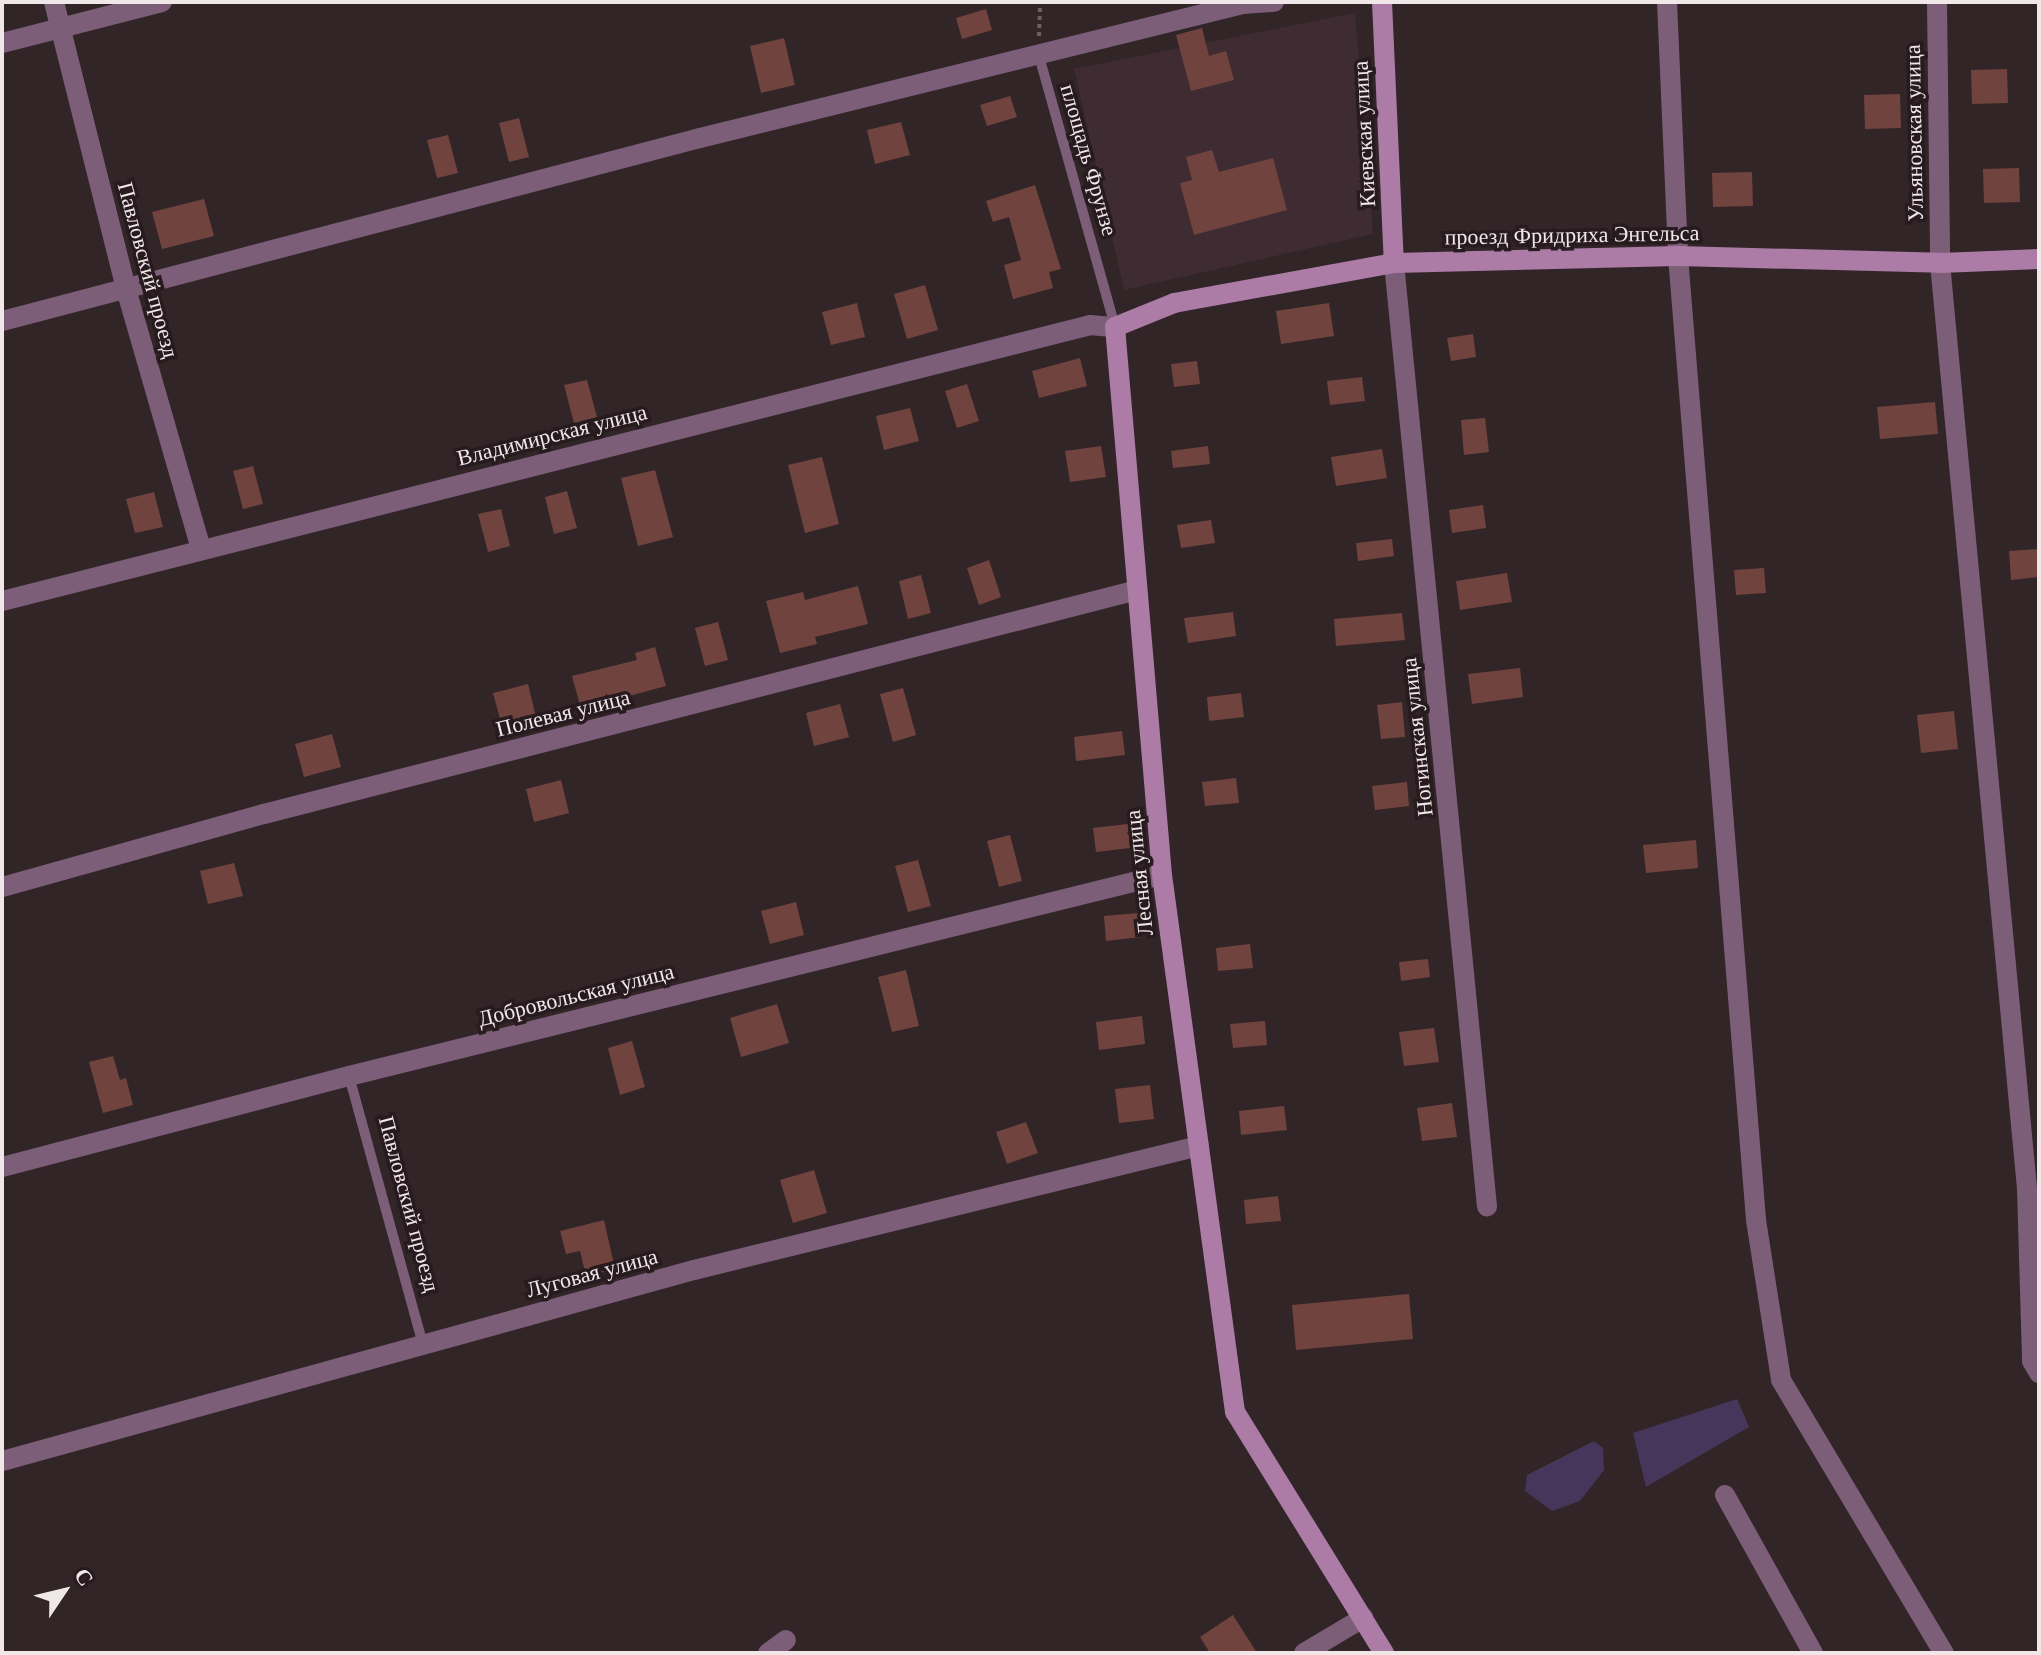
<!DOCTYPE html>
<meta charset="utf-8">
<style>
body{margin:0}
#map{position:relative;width:2041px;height:1655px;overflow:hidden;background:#312528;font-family:Georgia,serif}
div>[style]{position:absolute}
.built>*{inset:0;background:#3e2c32}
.water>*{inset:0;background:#46365b}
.building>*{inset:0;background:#71433e}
.path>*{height:4px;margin-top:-2px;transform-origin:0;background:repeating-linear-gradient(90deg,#6b6063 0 4px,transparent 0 8px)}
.lane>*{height:10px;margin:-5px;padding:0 5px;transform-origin:5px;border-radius:5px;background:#7d5e79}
.street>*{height:20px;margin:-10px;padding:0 10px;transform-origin:10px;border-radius:10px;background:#7d5e79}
.secondary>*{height:20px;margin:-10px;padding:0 10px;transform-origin:10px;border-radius:10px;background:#ac7ba6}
span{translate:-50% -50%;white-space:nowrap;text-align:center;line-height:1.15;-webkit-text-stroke:7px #271b1f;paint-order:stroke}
.street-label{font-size:22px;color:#f0e7e9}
.frame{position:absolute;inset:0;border:4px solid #f0e7e9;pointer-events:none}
.north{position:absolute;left:24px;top:1551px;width:80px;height:80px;-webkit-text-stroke:6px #271b1f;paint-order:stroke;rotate:55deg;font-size:22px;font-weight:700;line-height:32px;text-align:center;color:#f0e7e9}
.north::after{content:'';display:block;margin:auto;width:28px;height:36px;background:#f0e7e9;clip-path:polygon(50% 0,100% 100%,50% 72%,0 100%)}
</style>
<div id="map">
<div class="built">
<i style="clip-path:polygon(1355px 13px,1373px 234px,1124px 290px,1074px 69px)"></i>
</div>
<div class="water">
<i style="clip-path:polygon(1737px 1399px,1749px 1427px,1646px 1487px,1633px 1433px)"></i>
<i style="clip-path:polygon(1594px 1441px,1603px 1448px,1604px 1470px,1580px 1501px,1552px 1511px,1525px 1491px,1527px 1475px)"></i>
</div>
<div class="building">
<i style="clip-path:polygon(986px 9px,992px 30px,962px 39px,956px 18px)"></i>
<i style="clip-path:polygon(1202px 28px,1209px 56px,1226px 51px,1234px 80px,1191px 91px,1176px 35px)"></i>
<i style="clip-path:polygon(784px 38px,795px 85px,761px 93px,750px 46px)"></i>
<i style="clip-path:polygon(2007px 69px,2008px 103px,1972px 104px,1971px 70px)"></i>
<i style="clip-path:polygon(1900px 94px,1901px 128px,1865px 129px,1864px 95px)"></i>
<i style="clip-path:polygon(1010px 96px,1017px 117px,987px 126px,980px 105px)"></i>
<i style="clip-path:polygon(519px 118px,529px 157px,509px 162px,499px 123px)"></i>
<i style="clip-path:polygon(901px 122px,910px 155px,875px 164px,867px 130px)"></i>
<i style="clip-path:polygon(448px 135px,458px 173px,437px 178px,427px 140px)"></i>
<i style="clip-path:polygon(1212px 150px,1219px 172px,1273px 158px,1287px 210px,1194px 235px,1180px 183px,1192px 180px,1186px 157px)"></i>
<i style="clip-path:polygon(2019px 168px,2020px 202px,1984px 203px,1983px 169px)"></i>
<i style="clip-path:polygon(1752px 172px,1753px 206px,1713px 207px,1712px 173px)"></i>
<i style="clip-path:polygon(1035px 185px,1061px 269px,1049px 272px,1053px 288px,1013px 299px,1004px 265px,1021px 260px,1009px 217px,993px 222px,986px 201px)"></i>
<i style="clip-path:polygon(204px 199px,214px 236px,162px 249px,152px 212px)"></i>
<i style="clip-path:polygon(925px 285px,938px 330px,907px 339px,894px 294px)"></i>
<i style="clip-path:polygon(857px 303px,865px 337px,831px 345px,822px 312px)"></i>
<i style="clip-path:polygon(1329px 303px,1334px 336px,1281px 344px,1276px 311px)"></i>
<i style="clip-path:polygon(1473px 334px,1476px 357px,1451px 361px,1447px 338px)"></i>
<i style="clip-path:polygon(1080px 358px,1087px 386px,1039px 398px,1032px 371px)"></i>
<i style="clip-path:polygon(1197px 361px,1200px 384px,1174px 387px,1171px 364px)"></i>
<i style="clip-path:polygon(1362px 377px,1365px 401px,1330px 405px,1327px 381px)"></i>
<i style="clip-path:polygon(587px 380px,597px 417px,574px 423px,564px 385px)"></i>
<i style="clip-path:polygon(967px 384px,979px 421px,957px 428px,945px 391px)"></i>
<i style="clip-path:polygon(1935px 402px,1938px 434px,1880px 439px,1877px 407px)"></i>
<i style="clip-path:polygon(910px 408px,919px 441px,884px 450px,876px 416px)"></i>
<i style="clip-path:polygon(1485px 418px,1489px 452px,1464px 455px,1461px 420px)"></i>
<i style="clip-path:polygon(1101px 446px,1106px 477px,1070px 482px,1065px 451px)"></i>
<i style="clip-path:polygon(1208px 446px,1210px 464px,1173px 468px,1171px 451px)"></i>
<i style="clip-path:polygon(1382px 449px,1387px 478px,1336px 486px,1331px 457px)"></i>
<i style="clip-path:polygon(822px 457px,839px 524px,805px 533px,788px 465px)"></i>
<i style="clip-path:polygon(253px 466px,263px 504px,243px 509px,233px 471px)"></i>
<i style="clip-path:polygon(655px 470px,673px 537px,638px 546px,621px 478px)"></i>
<i style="clip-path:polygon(567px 491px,577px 528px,554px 534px,545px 497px)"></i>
<i style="clip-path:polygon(154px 492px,163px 527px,135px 533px,126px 499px)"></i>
<i style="clip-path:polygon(1483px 505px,1486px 528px,1452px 533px,1449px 510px)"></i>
<i style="clip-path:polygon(501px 509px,510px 546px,488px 552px,478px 514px)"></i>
<i style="clip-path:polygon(1211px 520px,1215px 543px,1181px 548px,1177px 525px)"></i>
<i style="clip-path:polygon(1392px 539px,1394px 556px,1358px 561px,1356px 543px)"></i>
<i style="clip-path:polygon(2039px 549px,2039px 577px,2011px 580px,2009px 551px)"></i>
<i style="clip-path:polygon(989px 560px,1001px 597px,979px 605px,967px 568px)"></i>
<i style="clip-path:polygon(1764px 568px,1766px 593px,1736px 595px,1734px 570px)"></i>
<i style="clip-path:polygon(1507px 573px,1512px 602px,1460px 610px,1456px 581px)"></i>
<i style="clip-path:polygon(921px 575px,931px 613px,908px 619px,899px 581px)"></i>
<i style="clip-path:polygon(858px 586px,868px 624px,815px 637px,817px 644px,780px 653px,766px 601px,803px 592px,805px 600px)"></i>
<i style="clip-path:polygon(1233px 612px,1236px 636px,1188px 643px,1184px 618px)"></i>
<i style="clip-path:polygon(1402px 613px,1405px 640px,1336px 646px,1334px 619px)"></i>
<i style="clip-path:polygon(718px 622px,728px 660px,705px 666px,695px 628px)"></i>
<i style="clip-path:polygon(655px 647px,666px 686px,581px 709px,572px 676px,637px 660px,635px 653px)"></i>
<i style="clip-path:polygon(1520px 668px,1523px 697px,1472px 704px,1468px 674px)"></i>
<i style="clip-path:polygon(528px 684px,536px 717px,502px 726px,493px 693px)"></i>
<i style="clip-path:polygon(903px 688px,916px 735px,893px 742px,880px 694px)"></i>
<i style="clip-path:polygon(1241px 693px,1244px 717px,1209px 721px,1207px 697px)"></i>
<i style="clip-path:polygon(1402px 702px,1405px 737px,1381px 739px,1377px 705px)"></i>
<i style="clip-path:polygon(840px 704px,849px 737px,814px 746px,806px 713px)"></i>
<i style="clip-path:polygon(1954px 711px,1958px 749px,1921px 753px,1917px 715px)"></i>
<i style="clip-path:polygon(1122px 731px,1125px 755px,1076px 761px,1074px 737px)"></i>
<i style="clip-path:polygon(332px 734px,341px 767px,304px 777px,295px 744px)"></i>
<i style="clip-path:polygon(1236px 778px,1239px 803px,1205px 806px,1202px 782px)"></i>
<i style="clip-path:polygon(561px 780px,569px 813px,534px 822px,526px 789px)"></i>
<i style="clip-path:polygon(1407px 782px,1409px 806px,1375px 810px,1372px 786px)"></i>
<i style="clip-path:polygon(1128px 824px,1130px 848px,1096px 852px,1093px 828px)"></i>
<i style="clip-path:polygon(1010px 835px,1022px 881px,999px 887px,987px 841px)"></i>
<i style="clip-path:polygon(1696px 840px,1698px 868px,1646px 873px,1643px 845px)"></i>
<i style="clip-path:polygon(918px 860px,931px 906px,908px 912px,895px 866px)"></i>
<i style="clip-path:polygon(234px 863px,243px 896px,208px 904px,200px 871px)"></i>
<i style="clip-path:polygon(796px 902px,804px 935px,770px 944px,761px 911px)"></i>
<i style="clip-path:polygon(1138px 913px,1141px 937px,1106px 941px,1104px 916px)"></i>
<i style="clip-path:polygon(1250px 944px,1253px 968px,1218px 971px,1216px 948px)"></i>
<i style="clip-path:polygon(1428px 959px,1430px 977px,1401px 981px,1399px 962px)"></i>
<i style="clip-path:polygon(906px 970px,919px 1026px,892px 1032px,878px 977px)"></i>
<i style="clip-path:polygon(777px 1004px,789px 1043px,741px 1057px,730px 1018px)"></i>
<i style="clip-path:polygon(1142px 1016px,1145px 1044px,1099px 1050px,1096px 1022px)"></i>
<i style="clip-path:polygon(1265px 1021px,1267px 1045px,1233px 1048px,1230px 1024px)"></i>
<i style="clip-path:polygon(1434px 1028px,1439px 1062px,1404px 1066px,1399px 1032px)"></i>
<i style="clip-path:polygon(632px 1041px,645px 1087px,620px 1095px,608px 1048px)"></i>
<i style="clip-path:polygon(113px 1056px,120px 1080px,126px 1078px,133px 1105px,103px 1113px,89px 1062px)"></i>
<i style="clip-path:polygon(1150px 1085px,1154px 1119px,1119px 1123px,1115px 1089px)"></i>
<i style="clip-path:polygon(1452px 1103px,1457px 1137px,1422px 1141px,1417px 1108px)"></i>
<i style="clip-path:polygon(1284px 1106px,1287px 1130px,1241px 1135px,1239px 1111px)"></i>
<i style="clip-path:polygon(1026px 1122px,1038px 1153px,1007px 1164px,996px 1132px)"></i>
<i style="clip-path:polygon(814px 1170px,827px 1213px,793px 1223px,780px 1180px)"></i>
<i style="clip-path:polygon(1278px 1196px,1281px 1221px,1246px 1224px,1244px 1200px)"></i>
<i style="clip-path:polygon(604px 1220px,615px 1269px,586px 1276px,580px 1251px,566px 1254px,560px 1231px)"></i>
<i style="clip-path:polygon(1409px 1294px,1413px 1339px,1296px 1350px,1292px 1305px)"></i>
<i style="clip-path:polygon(1233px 1615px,1257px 1653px,1210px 1653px,1200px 1637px)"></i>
</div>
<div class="path">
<i style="left:1039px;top:36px;width:34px;rotate:-88deg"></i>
</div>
<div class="lane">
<i style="left:1039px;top:56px;width:281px;rotate:74.3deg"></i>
<i style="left:349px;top:1076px;width:278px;rotate:74.6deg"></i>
</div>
<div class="street">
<i style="left:54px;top:2px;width:296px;rotate:75.9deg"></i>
<i style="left:126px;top:289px;width:271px;rotate:73.9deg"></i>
<i style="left:1667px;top:2px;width:254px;rotate:87.5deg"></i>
<i style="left:1678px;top:256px;width:967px;rotate:85.37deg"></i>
<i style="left:1756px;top:1220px;width:162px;rotate:81.1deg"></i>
<i style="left:1781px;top:1380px;width:318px;rotate:59.2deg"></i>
<i style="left:1937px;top:2px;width:261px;rotate:89.3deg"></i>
<i style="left:1940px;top:263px;width:930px;rotate:84.63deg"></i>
<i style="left:2027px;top:1189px;width:172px;rotate:88.3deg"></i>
<i style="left:2032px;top:1361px;width:14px;rotate:60deg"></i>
<i style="left:2px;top:43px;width:165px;rotate:-14.4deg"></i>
<i style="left:1394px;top:263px;width:948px;rotate:84.37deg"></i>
<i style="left:2px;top:321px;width:722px;rotate:-14.69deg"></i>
<i style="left:700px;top:138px;width:559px;rotate:-13.86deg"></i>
<i style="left:1243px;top:4px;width:31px;rotate:-4deg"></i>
<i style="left:2px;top:601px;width:1122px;rotate:-14.23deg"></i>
<i style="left:1090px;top:325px;width:25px;rotate:5deg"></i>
<i style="left:2px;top:887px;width:272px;rotate:-15.6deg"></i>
<i style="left:264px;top:814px;width:901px;rotate:-14.39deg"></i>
<i style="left:2px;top:1167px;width:359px;rotate:-14.7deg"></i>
<i style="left:349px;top:1076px;width:837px;rotate:-13.89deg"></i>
<i style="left:2px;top:1461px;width:718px;rotate:-15.43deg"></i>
<i style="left:694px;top:1270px;width:520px;rotate:-13.8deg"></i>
<i style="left:1725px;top:1495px;width:181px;rotate:60.9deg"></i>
<i style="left:768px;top:1653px;width:22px;rotate:-36deg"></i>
<i style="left:1304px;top:1653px;width:69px;rotate:-30.7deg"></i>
</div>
<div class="secondary">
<i style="left:1382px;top:2px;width:261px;rotate:87.4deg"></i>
<i style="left:1384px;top:1653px;width:283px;rotate:-121.7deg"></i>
<i style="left:1235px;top:1412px;width:542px;rotate:-97.74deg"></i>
<i style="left:1162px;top:875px;width:550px;rotate:-94.9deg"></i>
<i style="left:1115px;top:327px;width:64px;rotate:-22.1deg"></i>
<i style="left:1174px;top:303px;width:224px;rotate:-10.3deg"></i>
<i style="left:1394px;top:263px;width:284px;rotate:-1.4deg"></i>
<i style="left:1678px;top:256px;width:262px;rotate:1.5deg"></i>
<i style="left:1940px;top:263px;width:99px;rotate:-2.3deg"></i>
</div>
<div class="street-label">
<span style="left:1914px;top:133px;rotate:-91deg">Ульяновская улица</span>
<span style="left:1364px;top:134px;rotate:-93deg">Киевская улица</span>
<span style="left:1089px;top:160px;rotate:74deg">площадь Фрунзе</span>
<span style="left:1572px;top:235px;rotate:-1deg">проезд Фридриха Энгельса</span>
<span style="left:148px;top:270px;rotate:75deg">Павловский проезд</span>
<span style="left:552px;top:435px;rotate:-14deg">Владимирская улица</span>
<span style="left:563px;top:713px;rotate:-14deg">Полевая улица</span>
<span style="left:1417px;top:737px;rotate:-96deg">Ногинская улица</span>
<span style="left:1139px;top:873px;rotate:-96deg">Лесная улица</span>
<span style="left:576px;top:995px;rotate:-14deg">Добровольская улица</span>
<span style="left:409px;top:1204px;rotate:75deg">Павловский проезд</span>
<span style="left:592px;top:1273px;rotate:-15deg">Луговая улица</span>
</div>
<div class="frame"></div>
<div class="north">С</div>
</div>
